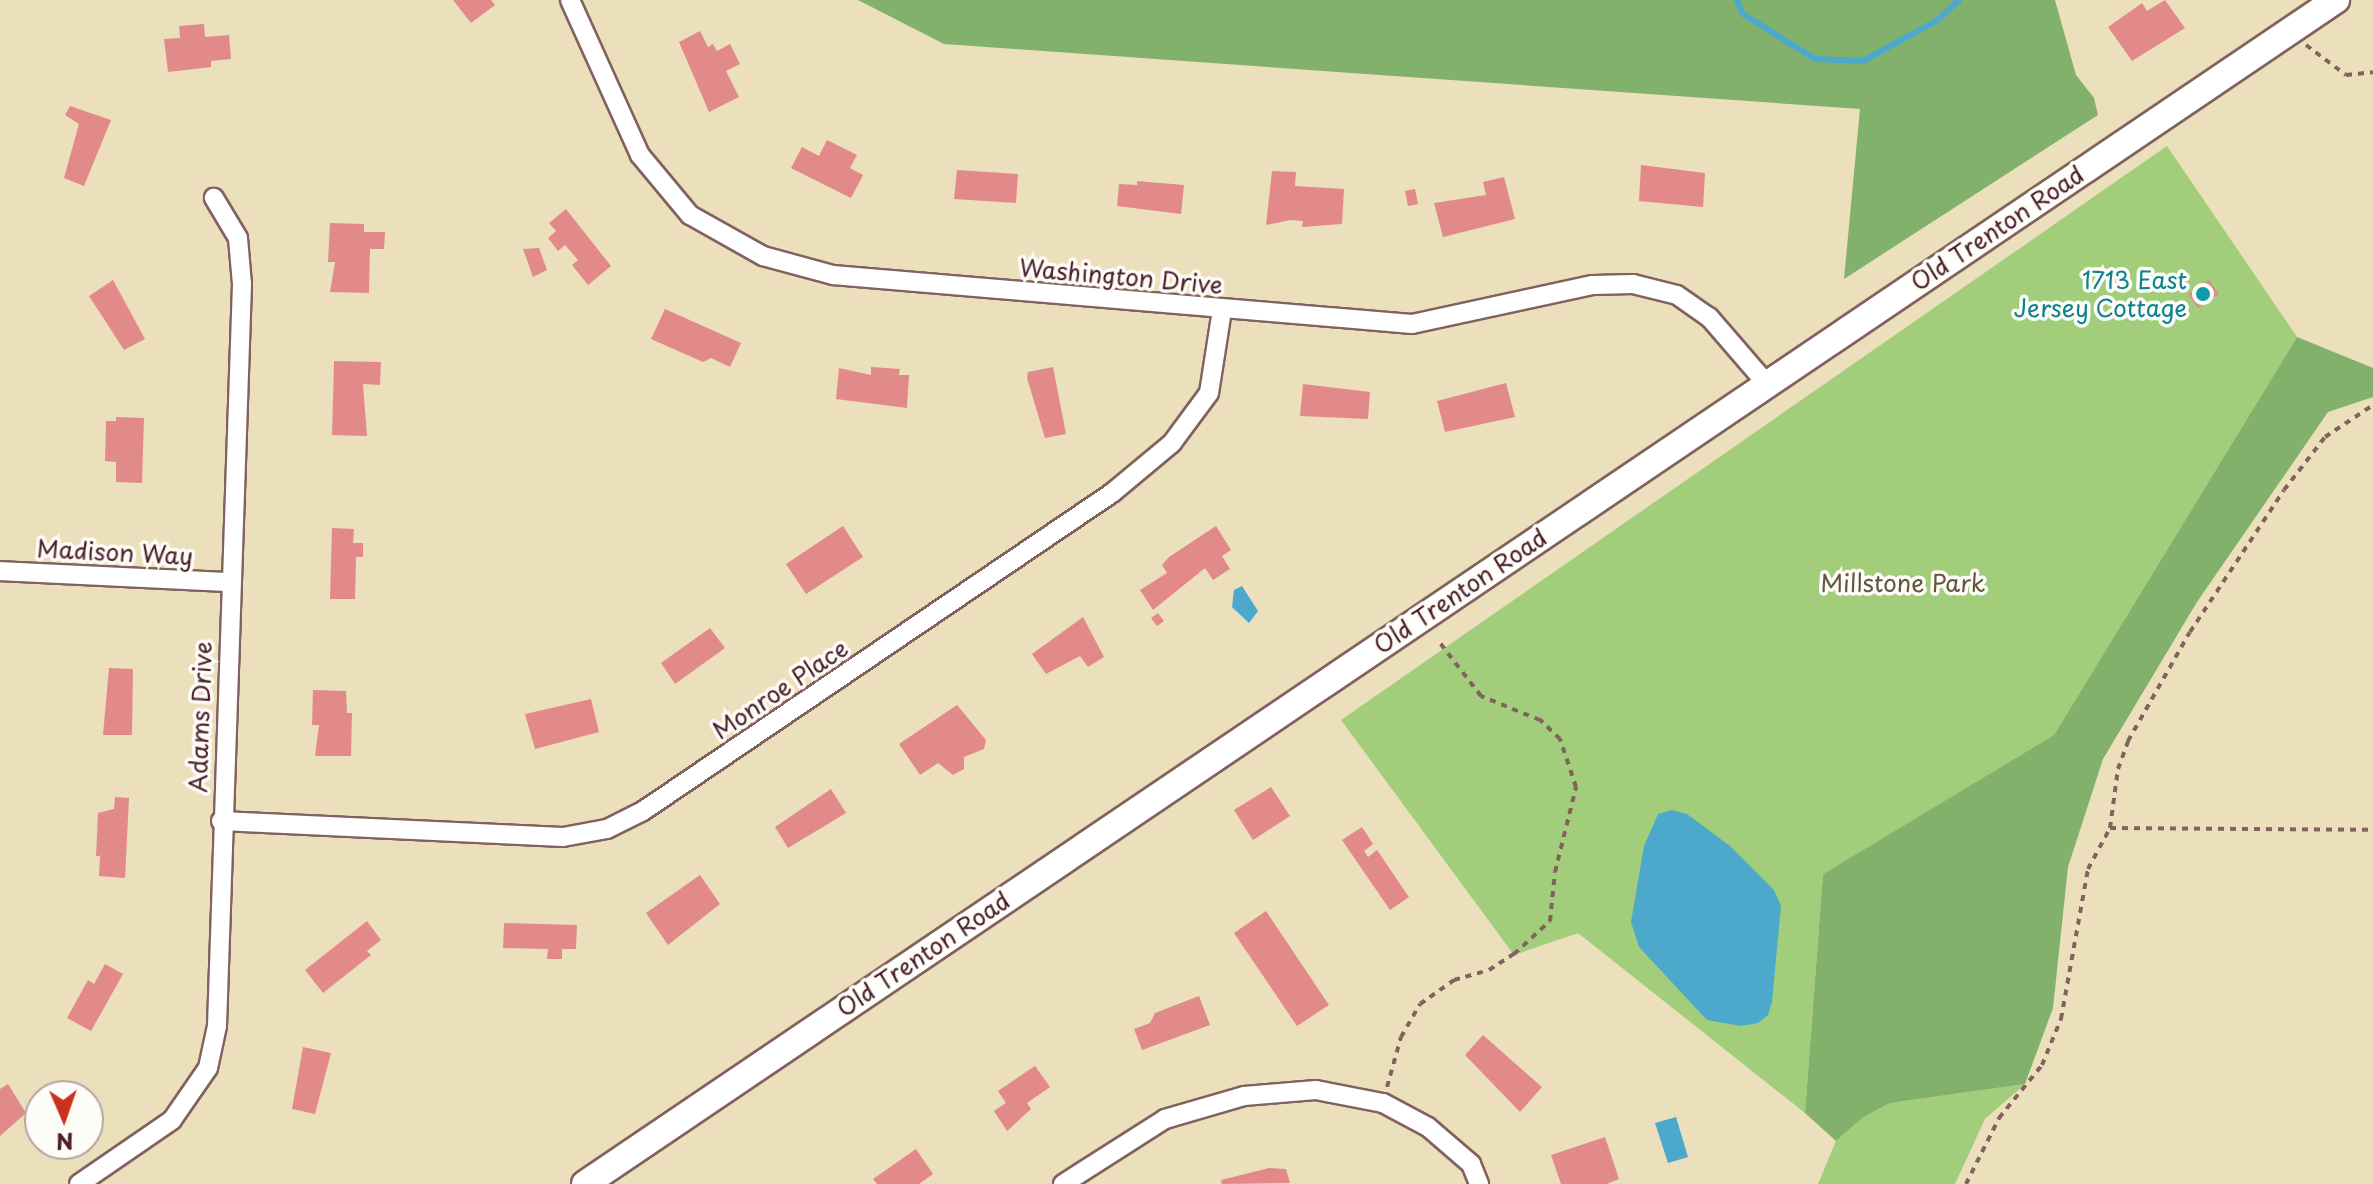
<!DOCTYPE html>
<style>
body{margin:0}
#map{position:relative;width:2373px;height:1184px;overflow:hidden;background:#ebdfbc;font-family:"Playpen Sans",sans-serif}
div>[style]{position:absolute}
.green>*{inset:0;background:#a2ce7b}
.forest>*{inset:0;background:#81b16b}
.water>*{inset:0;background:#4da9cb}
.stream>*{height:6px;margin:-3px;padding:0 3px;transform-origin:3px;border-radius:3px;background:#4da9cb}
.building>*{inset:0;background:#e28a8a}
.path>*{height:4px;margin-top:-2px;transform-origin:0;background:repeating-linear-gradient(90deg,#82625e 0 6px,transparent 0 12px)}
.roads{filter:drop-shadow(2px 0 #82625e) drop-shadow(-2px 0 #82625e) drop-shadow(0 2px #82625e) drop-shadow(0 -2px #82625e)}
.minor>*{height:18px;margin:-9px;padding:0 9px;transform-origin:9px;border-radius:9px;background:#fff}
.secondary>*{height:26px;margin:-13px;padding:0 13px;transform-origin:13px;border-radius:13px;background:#fff}
.dots>*{width:22px;height:22px;translate:-50% -50%;box-sizing:border-box;border:4px solid #fdfcf7;border-radius:50%}
span{translate:-50% -50%;white-space:nowrap;text-align:center;line-height:1.15;-webkit-text-stroke:7px #fdfcf7;paint-order:stroke}
.street-label{font-size:24px;color:#4a1f2b}
.culture-label{font-size:24px;color:#0d838f}
.right{translate:-100% -50%;text-align:right}
.park-label{font-size:24px;color:#645443}
.north{position:absolute;left:24px;top:1080px;width:80px;height:80px;box-sizing:border-box;background:#fdfcf7;border:2px solid #b5a4a5;border-radius:50%;rotate:178deg;font-size:22px;font-weight:700;line-height:32px;text-align:center;color:#4a1f2b}
.north::after{content:'';display:block;margin:auto;width:28px;height:36px;background:#c8321e;clip-path:polygon(50% 0,100% 100%,50% 72%,0 100%)}
</style>
<div id="map">
<div class="green">
<i style="clip-path:polygon(2167px 146px,2297px 337px,2054px 735px,1823px 874px,1805px 1113px,1578px 933px,1514px 955px,1341px 720px)"></i>
<i style="clip-path:polygon(2025px 1084px,1985px 1119px,1955px 1184px,1818px 1184px,1836px 1141px,1862px 1118px,1890px 1103px)"></i>
</div>
<div class="forest">
<i style="clip-path:polygon(858px 0,2055px 0,2076px 75px,2094px 98px,2098px 115px,1844px 279px,1860px 109px,944px 44px)"></i>
<i style="clip-path:polygon(2297px 337px,2373px 368px,2373px 397px,2328px 412px,2197px 602px,2103px 759px,2068px 867px,2053px 1008px,2025px 1084px,1890px 1103px,1862px 1118px,1836px 1141px,1805px 1113px,1823px 874px,2054px 735px)"></i>
</div>
<div class="water">
<i style="clip-path:polygon(1242px 586px,1258px 611px,1249px 623px,1232px 607px,1234px 590px)"></i>
<i style="clip-path:polygon(1672px 810px,1687px 814px,1730px 846px,1774px 890px,1781px 906px,1772px 1002px,1768px 1015px,1758px 1023px,1741px 1026px,1707px 1020px,1639px 947px,1631px 922px,1644px 846px,1658px 814px)"></i>
<i style="clip-path:polygon(1676px 1117px,1688px 1157px,1668px 1163px,1655px 1123px)"></i>
</div>
<div class="stream">
<i style="left:1737px;top:0;width:15px;rotate:67deg"></i>
<i style="left:1743px;top:14px;width:85px;rotate:32deg"></i>
<i style="left:1815px;top:59px;width:48px;rotate:2.4deg"></i>
<i style="left:1863px;top:61px;width:83px;rotate:-28.7deg"></i>
<i style="left:1936px;top:21px;width:31px;rotate:-42deg"></i>
</div>
<div class="building">
<i style="clip-path:polygon(453px 0,491px 0,495px 5px,471px 23px)"></i>
<i style="clip-path:polygon(2165px 0,2185px 28px,2132px 61px,2108px 27px,2142px 3px,2147px 11px)"></i>
<i style="clip-path:polygon(204px 24px,205px 37px,229px 35px,231px 59px,211px 61px,211px 67px,168px 72px,164px 39px,180px 38px,179px 26px)"></i>
<i style="clip-path:polygon(700px 31px,708px 47px,713px 44px,717px 51px,730px 44px,740px 64px,726px 71px,739px 97px,709px 112px,679px 42px)"></i>
<i style="clip-path:polygon(70px 106px,111px 120px,84px 186px,64px 178px,79px 124px,65px 115px)"></i>
<i style="clip-path:polygon(827px 140px,857px 155px,850px 168px,863px 175px,851px 198px,791px 168px,802px 147px,819px 156px)"></i>
<i style="clip-path:polygon(1641px 165px,1705px 173px,1703px 207px,1639px 201px)"></i>
<i style="clip-path:polygon(957px 170px,1018px 174px,1016px 203px,954px 199px)"></i>
<i style="clip-path:polygon(1272px 171px,1296px 172px,1295px 186px,1344px 189px,1342px 224px,1302px 227px,1303px 221px,1290px 220px,1266px 225px)"></i>
<i style="clip-path:polygon(1504px 177px,1515px 219px,1443px 237px,1434px 203px,1486px 195px,1483px 182px)"></i>
<i style="clip-path:polygon(1137px 181px,1184px 185px,1181px 214px,1117px 206px,1119px 184px,1137px 185px)"></i>
<i style="clip-path:polygon(1415px 189px,1418px 204px,1408px 206px,1405px 191px)"></i>
<i style="clip-path:polygon(566px 209px,611px 266px,588px 285px,572px 265px,578px 260px,565px 245px,558px 251px,548px 238px,556px 231px,549px 223px)"></i>
<i style="clip-path:polygon(330px 223px,364px 224px,364px 232px,385px 232px,384px 249px,370px 249px,369px 293px,330px 292px,335px 262px,328px 262px)"></i>
<i style="clip-path:polygon(539px 248px,547px 270px,533px 277px,523px 249px)"></i>
<i style="clip-path:polygon(113px 280px,145px 339px,124px 350px,89px 296px)"></i>
<i style="clip-path:polygon(2209px 280px,2219px 294px,2198px 308px,2188px 294px)"></i>
<i style="clip-path:polygon(665px 309px,741px 343px,730px 367px,711px 358px,703px 362px,651px 339px)"></i>
<i style="clip-path:polygon(334px 361px,381px 362px,380px 385px,363px 384px,367px 436px,332px 435px)"></i>
<i style="clip-path:polygon(871px 367px,900px 369px,899px 375px,909px 375px,907px 408px,836px 399px,839px 368px,871px 375px)"></i>
<i style="clip-path:polygon(1053px 367px,1066px 434px,1045px 438px,1027px 378px,1028px 372px)"></i>
<i style="clip-path:polygon(1506px 383px,1515px 417px,1445px 432px,1437px 401px)"></i>
<i style="clip-path:polygon(1303px 384px,1370px 392px,1368px 419px,1300px 416px)"></i>
<i style="clip-path:polygon(116px 417px,144px 418px,142px 483px,116px 482px,116px 462px,105px 461px,106px 421px,116px 421px)"></i>
<i style="clip-path:polygon(843px 526px,863px 557px,806px 594px,786px 564px)"></i>
<i style="clip-path:polygon(1216px 526px,1231px 550px,1222px 556px,1230px 569px,1213px 580px,1205px 568px,1153px 610px,1140px 590px,1167px 573px,1162px 565px,1169px 557px)"></i>
<i style="clip-path:polygon(332px 528px,354px 529px,353px 543px,363px 543px,363px 557px,356px 557px,355px 599px,330px 599px)"></i>
<i style="clip-path:polygon(1158px 613px,1164px 621px,1157px 626px,1151px 618px)"></i>
<i style="clip-path:polygon(1083px 617px,1104px 657px,1088px 667px,1080px 656px,1046px 674px,1032px 654px)"></i>
<i style="clip-path:polygon(710px 628px,725px 648px,675px 684px,661px 663px)"></i>
<i style="clip-path:polygon(109px 668px,133px 669px,132px 735px,103px 735px)"></i>
<i style="clip-path:polygon(313px 690px,346px 691px,347px 713px,352px 713px,351px 756px,315px 756px,319px 725px,312px 725px)"></i>
<i style="clip-path:polygon(591px 699px,599px 732px,535px 749px,525px 714px)"></i>
<i style="clip-path:polygon(957px 705px,986px 740px,984px 749px,964px 757px,964px 769px,953px 775px,938px 763px,920px 775px,899px 744px)"></i>
<i style="clip-path:polygon(1271px 787px,1290px 816px,1253px 840px,1234px 810px)"></i>
<i style="clip-path:polygon(831px 789px,846px 813px,788px 848px,775px 827px)"></i>
<i style="clip-path:polygon(115px 797px,129px 798px,125px 878px,99px 876px,100px 856px,96px 856px,98px 813px,114px 809px)"></i>
<i style="clip-path:polygon(1362px 827px,1373px 844px,1364px 851px,1368px 857px,1377px 850px,1409px 897px,1390px 910px,1342px 840px)"></i>
<i style="clip-path:polygon(700px 875px,720px 904px,668px 945px,646px 913px)"></i>
<i style="clip-path:polygon(1266px 911px,1329px 1005px,1297px 1026px,1234px 933px)"></i>
<i style="clip-path:polygon(367px 921px,381px 940px,367px 951px,371px 955px,323px 993px,305px 970px)"></i>
<i style="clip-path:polygon(504px 923px,577px 925px,576px 949px,562px 949px,562px 959px,547px 959px,548px 949px,503px 948px)"></i>
<i style="clip-path:polygon(105px 964px,123px 974px,91px 1031px,67px 1018px,88px 980px,94px 984px)"></i>
<i style="clip-path:polygon(1199px 996px,1210px 1025px,1142px 1050px,1134px 1029px,1150px 1023px,1155px 1013px)"></i>
<i style="clip-path:polygon(1483px 1035px,1542px 1087px,1520px 1112px,1465px 1055px)"></i>
<i style="clip-path:polygon(303px 1047px,331px 1053px,315px 1114px,292px 1109px)"></i>
<i style="clip-path:polygon(1035px 1066px,1050px 1087px,1027px 1103px,1031px 1109px,1007px 1131px,994px 1111px,1006px 1103px,998px 1091px)"></i>
<i style="clip-path:polygon(8px 1084px,26px 1113px,0 1136px,0 1089px)"></i>
<i style="clip-path:polygon(1605px 1137px,1619px 1179px,1607px 1184px,1561px 1184px,1551px 1155px)"></i>
<i style="clip-path:polygon(916px 1149px,933px 1174px,919px 1184px,877px 1184px,873px 1179px)"></i>
<i style="clip-path:polygon(1269px 1168px,1286px 1169px,1290px 1183px,1222px 1184px,1221px 1180px)"></i>
</div>
<div class="path">
<i style="left:2306px;top:45px;width:50px;rotate:36.9deg"></i>
<i style="left:2346px;top:75px;width:27px;rotate:-6deg"></i>
<i style="left:2110px;top:828px;width:263px;rotate:0.4deg"></i>
<i style="left:1387px;top:1087px;width:52px;rotate:-74.4deg"></i>
<i style="left:1401px;top:1037px;width:38px;rotate:-60deg"></i>
<i style="left:1420px;top:1004px;width:42px;rotate:-35.2deg"></i>
<i style="left:1454px;top:980px;width:36px;rotate:-16deg"></i>
<i style="left:1489px;top:970px;width:30px;rotate:-33deg"></i>
<i style="left:1514px;top:954px;width:49px;rotate:-42.5deg"></i>
<i style="left:1550px;top:921px;width:49px;rotate:-84.2deg"></i>
<i style="left:1555px;top:872px;width:88px;rotate:-76.1deg"></i>
<i style="left:1576px;top:787px;width:51px;rotate:-108.4deg"></i>
<i style="left:1560px;top:739px;width:28px;rotate:-136deg"></i>
<i style="left:1540px;top:720px;width:64px;rotate:-157.9deg"></i>
<i style="left:1481px;top:696px;width:67px;rotate:-127.7deg"></i>
<i style="left:1966px;top:1184px;width:74px;rotate:-63.4deg"></i>
<i style="left:1999px;top:1118px;width:68px;rotate:-50.9deg"></i>
<i style="left:2042px;top:1065px;width:50px;rotate:-67.6deg"></i>
<i style="left:2061px;top:1019px;width:152px;rotate:-79.8deg"></i>
<i style="left:2088px;top:869px;width:47px;rotate:-61.8deg"></i>
<i style="left:2110px;top:828px;width:60px;rotate:-82.3deg"></i>
<i style="left:2118px;top:769px;width:30px;rotate:-70deg"></i>
<i style="left:2128px;top:741px;width:125px;rotate:-60.4deg"></i>
<i style="left:2190px;top:632px;width:170px;rotate:-56.5deg"></i>
<i style="left:2284px;top:490px;width:67px;rotate:-52.3deg"></i>
<i style="left:2325px;top:437px;width:58px;rotate:-33.7deg"></i>
</div>
<div class="roads">
<div class="minor">
<i style="left:570px;top:0;width:170px;rotate:65.7deg"></i>
<i style="left:640px;top:155px;width:78px;rotate:50.2deg"></i>
<i style="left:690px;top:215px;width:84px;rotate:29.3deg"></i>
<i style="left:763px;top:256px;width:73px;rotate:15.2deg"></i>
<i style="left:833px;top:275px;width:581px;rotate:4.84deg"></i>
<i style="left:1412px;top:324px;width:185px;rotate:-12.2deg"></i>
<i style="left:1593px;top:285px;width:40px;rotate:-1.4deg"></i>
<i style="left:1633px;top:284px;width:45px;rotate:14deg"></i>
<i style="left:1677px;top:295px;width:39px;rotate:35deg"></i>
<i style="left:1709px;top:317px;width:87px;rotate:49.2deg"></i>
<i style="left:0;top:571px;width:228px;rotate:2.8deg"></i>
<i style="left:221px;top:821px;width:342px;rotate:2.7deg"></i>
<i style="left:563px;top:837px;width:45px;rotate:-10.3deg"></i>
<i style="left:607px;top:829px;width:40px;rotate:-26.6deg"></i>
<i style="left:643px;top:811px;width:567px;rotate:-34.14deg"></i>
<i style="left:1112px;top:493px;width:78px;rotate:-39.8deg"></i>
<i style="left:1172px;top:443px;width:62px;rotate:-53.5deg"></i>
<i style="left:1209px;top:393px;width:84px;rotate:-81.1deg"></i>
<i style="left:79px;top:1184px;width:113px;rotate:-34.5deg"></i>
<i style="left:172px;top:1120px;width:63px;rotate:-55.3deg"></i>
<i style="left:208px;top:1068px;width:43px;rotate:-77.9deg"></i>
<i style="left:217px;top:1026px;width:742px;rotate:-88.07deg"></i>
<i style="left:242px;top:284px;width:46px;rotate:-95deg"></i>
<i style="left:238px;top:238px;width:47px;rotate:-121deg"></i>
<i style="left:1063px;top:1184px;width:121px;rotate:-32.5deg"></i>
<i style="left:1165px;top:1119px;width:82px;rotate:-16.2deg"></i>
<i style="left:1244px;top:1096px;width:72px;rotate:-4.8deg"></i>
<i style="left:1316px;top:1090px;width:68px;rotate:11deg"></i>
<i style="left:1383px;top:1103px;width:51px;rotate:28.1deg"></i>
<i style="left:1428px;top:1127px;width:57px;rotate:40.7deg"></i>
<i style="left:1471px;top:1164px;width:22px;rotate:68deg"></i>
</div>
<div class="secondary">
<i style="left:585px;top:1184px;width:2114px;rotate:-34.07deg"></i>
</div>
</div>
<div class="dots">
<i style="left:2203px;top:294px;background:#0f9aa8"></i>
</div>
<div class="street-label">
<span style="left:1997px;top:228px;rotate:-34deg">Old Trenton Road</span>
<span style="left:1121px;top:276px;rotate:5deg">Washington Drive</span>
<span style="left:115px;top:552px;rotate:3deg">Madison Way</span>
<span style="left:1460px;top:591px;rotate:-34deg">Old Trenton Road</span>
<span style="left:780px;top:689px;rotate:-34deg">Monroe Place</span>
<span style="left:200px;top:717px;rotate:-88deg">Adams Drive</span>
<span style="left:923px;top:954px;rotate:-34deg">Old Trenton Road</span>
</div>
<div class="culture-label">
<span class="right" style="left:2187px;top:294px">1713 East<br>Jersey Cottage</span>
</div>
<div class="park-label">
<span style="left:1903px;top:583px">Millstone Park</span>
</div>
<div class="north">N</div>
</div>
